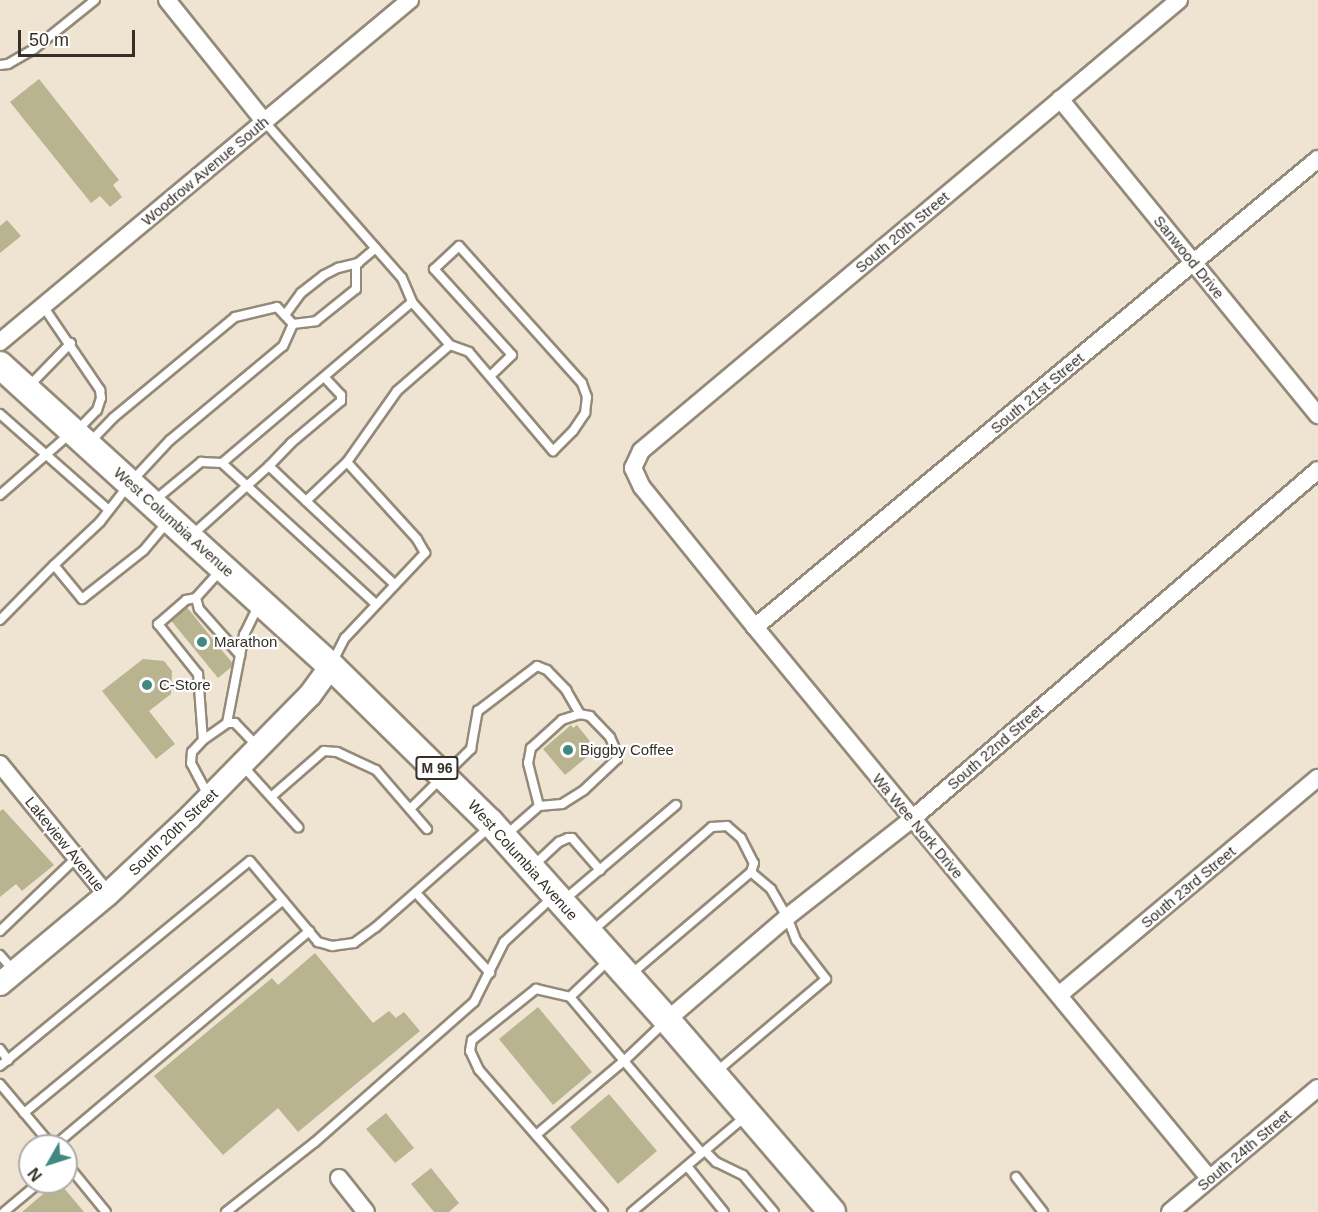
<!DOCTYPE html>
<style>
body{margin:0}
#map{position:relative;width:1318px;height:1212px;overflow:hidden;background:#efe4d1;font-family:Arial,sans-serif}
div>[style]{position:absolute}
.building>*{inset:0;background:#b7b48f}
.roads{filter:drop-shadow(2px 0 #948a79) drop-shadow(-2px 0 #948a79) drop-shadow(0 2px #948a79) drop-shadow(0 -2px #948a79)}
.lane>*{height:8px;margin:-4px;padding:0 4px;transform-origin:4px;border-radius:4px;background:#fff}
.street>*{height:16px;margin:-8px;padding:0 8px;transform-origin:8px;border-radius:8px;background:#fff}
.secondary>*{height:22px;margin:-11px;padding:0 11px;transform-origin:11px;border-radius:11px;background:#fff}
.primary>*{height:26px;margin:-13px;padding:0 13px;transform-origin:13px;border-radius:13px;background:#fff}
.dots>*{width:16px;height:16px;translate:-50% -50%;box-sizing:border-box;border:3px solid #fff;border-radius:50%}
span{translate:-50% -50%;white-space:nowrap;text-align:center;line-height:1.15;-webkit-text-stroke:4.5px #fff;paint-order:stroke}
.shield-label span{padding:2px 4px;background:#fff;border:2px solid;border-radius:4px;-webkit-text-stroke-width:0}
.shield-label{font-size:14px;color:#353129;font-weight:700}
.street-label{font-size:15px;color:#353129}
.poi-label{font-size:15px;color:#353129}
.left{translate:0 -50%;text-align:left}
.north{position:absolute;left:18px;top:1134px;width:60px;height:60px;box-sizing:border-box;background:#fff;border:2px solid #aeada9;border-radius:50%;rotate:231deg;font-size:16px;font-weight:700;line-height:24px;text-align:center;color:#353129}
.north::after{content:'';display:block;margin:auto;width:21px;height:27px;background:#418881;clip-path:polygon(50% 0,100% 100%,50% 72%,0 100%)}
.scale{position:absolute;left:18px;top:30px;width:117px;height:27px;box-sizing:border-box;border:3px solid #353129;border-top:0;padding-left:8px;font-size:18px;line-height:21px;white-space:nowrap;color:#353129;-webkit-text-stroke:4px #fff;paint-order:stroke}
</style>
<div id="map">
<div class="building">
<i style="clip-path:polygon(39px 79px,119px 180px,113px 185px,122px 197px,110px 207px,100px 196px,91px 203px,10px 102px)"></i>
<i style="clip-path:polygon(7px 220px,21px 236px,0 253px,0 226px)"></i>
<i style="clip-path:polygon(185px 605px,234px 665px,218px 678px,169px 618px)"></i>
<i style="clip-path:polygon(143px 659px,164px 661px,172px 671px,171px 694px,149px 711px,175px 744px,156px 759px,102px 691px)"></i>
<i style="clip-path:polygon(571px 725px,573px 728px,577px 725px,593px 745px,590px 748px,593px 752px,565px 775px,543px 749px)"></i>
<i style="clip-path:polygon(3px 809px,54px 865px,22px 891px,16px 884px,0 897px,0 811px)"></i>
<i style="clip-path:polygon(315px 953px,373px 1023px,389px 1011px,396px 1018px,404px 1012px,420px 1031px,298px 1132px,278px 1108px,223px 1155px,154px 1076px,272px 978px,278px 985px)"></i>
<i style="clip-path:polygon(538px 1007px,592px 1072px,553px 1105px,499px 1039px)"></i>
<i style="clip-path:polygon(609px 1094px,657px 1151px,618px 1184px,570px 1127px)"></i>
<i style="clip-path:polygon(386px 1113px,414px 1148px,395px 1163px,366px 1129px)"></i>
<i style="clip-path:polygon(431px 1168px,459px 1203px,449px 1212px,434px 1212px,411px 1184px)"></i>
<i style="clip-path:polygon(59px 1182px,84px 1212px,22px 1212px,57px 1182px)"></i>
</div>
<div class="roads">
<div class="lane">
<i style="left:0;top:65px;width:8px;rotate:-7deg"></i>
<i style="left:8px;top:64px;width:30px;rotate:-30deg"></i>
<i style="left:34px;top:49px;width:78px;rotate:-38.8deg"></i>
<i style="left:264px;top:121px;width:209px;rotate:48.7deg"></i>
<i style="left:402px;top:278px;width:26px;rotate:67deg"></i>
<i style="left:43px;top:306px;width:102px;rotate:55.8deg"></i>
<i style="left:100px;top:390px;width:8px;rotate:83deg"></i>
<i style="left:101px;top:398px;width:13px;rotate:108deg"></i>
<i style="left:97px;top:410px;width:30px;rotate:134deg"></i>
<i style="left:285px;top:315px;width:27px;rotate:-54deg"></i>
<i style="left:301px;top:293px;width:29px;rotate:-38deg"></i>
<i style="left:324px;top:275px;width:16px;rotate:-27deg"></i>
<i style="left:338px;top:268px;width:21px;rotate:-14deg"></i>
<i style="left:358px;top:263px;width:23px;rotate:-40deg"></i>
<i style="left:293px;top:324px;width:23px;rotate:-7deg"></i>
<i style="left:316px;top:321px;width:51px;rotate:-38.7deg"></i>
<i style="left:356px;top:289px;width:25px;rotate:-90deg"></i>
<i style="left:450px;top:345px;width:20px;rotate:20deg"></i>
<i style="left:469px;top:352px;width:130px;rotate:49.7deg"></i>
<i style="left:553px;top:451px;width:28px;rotate:-45deg"></i>
<i style="left:573px;top:431px;width:22px;rotate:-56deg"></i>
<i style="left:585px;top:413px;width:16px;rotate:-83deg"></i>
<i style="left:587px;top:397px;width:15px;rotate:-110deg"></i>
<i style="left:582px;top:383px;width:184px;rotate:-131.9deg"></i>
<i style="left:459px;top:246px;width:34px;rotate:137deg"></i>
<i style="left:434px;top:269px;width:116px;rotate:47.8deg"></i>
<i style="left:512px;top:355px;width:30px;rotate:136deg"></i>
<i style="left:29px;top:386px;width:60px;rotate:-45.7deg"></i>
<i style="left:0;top:414px;width:145px;rotate:41.4deg"></i>
<i style="left:90px;top:442px;width:33px;rotate:-46deg"></i>
<i style="left:113px;top:418px;width:158px;rotate:-39.6deg"></i>
<i style="left:235px;top:317px;width:43px;rotate:-13.4deg"></i>
<i style="left:277px;top:307px;width:23px;rotate:47deg"></i>
<i style="left:293px;top:324px;width:24px;rotate:114deg"></i>
<i style="left:283px;top:346px;width:147px;rotate:140.2deg"></i>
<i style="left:170px;top:440px;width:57px;rotate:132.9deg"></i>
<i style="left:131px;top:482px;width:51px;rotate:127.8deg"></i>
<i style="left:100px;top:522px;width:63px;rotate:136.9deg"></i>
<i style="left:54px;top:565px;width:44px;rotate:50.5deg"></i>
<i style="left:82px;top:599px;width:79px;rotate:-38.3deg"></i>
<i style="left:144px;top:550px;width:38px;rotate:-50deg"></i>
<i style="left:269px;top:466px;width:32px;rotate:-46deg"></i>
<i style="left:291px;top:443px;width:65px;rotate:-40deg"></i>
<i style="left:341px;top:401px;width:6px;rotate:-90deg"></i>
<i style="left:341px;top:395px;width:23px;rotate:-133deg"></i>
<i style="left:0;top:495px;width:96px;rotate:-41.2deg"></i>
<i style="left:155px;top:500px;width:60px;rotate:-39.6deg"></i>
<i style="left:201px;top:462px;width:21px;rotate:3deg"></i>
<i style="left:306px;top:501px;width:122px;rotate:43.3deg"></i>
<i style="left:191px;top:536px;width:105px;rotate:-41.9deg"></i>
<i style="left:269px;top:466px;width:51px;rotate:43.4deg"></i>
<i style="left:306px;top:501px;width:57px;rotate:-43.6deg"></i>
<i style="left:220px;top:571px;width:36px;rotate:132deg"></i>
<i style="left:196px;top:598px;width:11px;rotate:75deg"></i>
<i style="left:199px;top:609px;width:62px;rotate:48.3deg"></i>
<i style="left:196px;top:598px;width:10px;rotate:169deg"></i>
<i style="left:186px;top:600px;width:37px;rotate:139deg"></i>
<i style="left:158px;top:624px;width:64px;rotate:51.3deg"></i>
<i style="left:198px;top:674px;width:66px;rotate:85.7deg"></i>
<i style="left:0;top:620px;width:77px;rotate:-45.5deg"></i>
<i style="left:332px;top:663px;width:28px;rotate:-63deg"></i>
<i style="left:345px;top:638px;width:117px;rotate:-46.7deg"></i>
<i style="left:425px;top:553px;width:16px;rotate:-120deg"></i>
<i style="left:417px;top:539px;width:104px;rotate:-132.3deg"></i>
<i style="left:347px;top:462px;width:87px;rotate:-54.8deg"></i>
<i style="left:397px;top:391px;width:70px;rotate:-41deg"></i>
<i style="left:450px;top:345px;width:57px;rotate:-131.5deg"></i>
<i style="left:412px;top:302px;width:249px;rotate:139.7deg"></i>
<i style="left:222px;top:463px;width:209px;rotate:42.5deg"></i>
<i style="left:227px;top:723px;width:90px;rotate:-79.1deg"></i>
<i style="left:244px;top:635px;width:32px;rotate:-64deg"></i>
<i style="left:242px;top:765px;width:84px;rotate:47.9deg"></i>
<i style="left:209px;top:797px;width:38px;rotate:-118deg"></i>
<i style="left:191px;top:763px;width:11px;rotate:-85deg"></i>
<i style="left:192px;top:752px;width:16px;rotate:-47deg"></i>
<i style="left:203px;top:740px;width:29px;rotate:-35deg"></i>
<i style="left:227px;top:723px;width:8px"></i>
<i style="left:235px;top:723px;width:33px;rotate:46deg"></i>
<i style="left:271px;top:797px;width:70px;rotate:-41deg"></i>
<i style="left:324px;top:751px;width:13px;rotate:4deg"></i>
<i style="left:337px;top:752px;width:43px;rotate:24.8deg"></i>
<i style="left:376px;top:770px;width:78px;rotate:49.2deg"></i>
<i style="left:410px;top:809px;width:86px;rotate:-44.5deg"></i>
<i style="left:471px;top:749px;width:39px;rotate:-80deg"></i>
<i style="left:478px;top:711px;width:74px;rotate:-37.3deg"></i>
<i style="left:537px;top:666px;width:11px;rotate:22deg"></i>
<i style="left:547px;top:670px;width:28px;rotate:46deg"></i>
<i style="left:566px;top:690px;width:28px;rotate:60deg"></i>
<i style="left:506px;top:835px;width:44px;rotate:-41.3deg"></i>
<i style="left:539px;top:806px;width:23px;rotate:-5deg"></i>
<i style="left:562px;top:804px;width:26px;rotate:-32deg"></i>
<i style="left:584px;top:790px;width:45px;rotate:-43.2deg"></i>
<i style="left:617px;top:759px;width:6px;rotate:-90deg"></i>
<i style="left:617px;top:753px;width:17px;rotate:-114deg"></i>
<i style="left:610px;top:737px;width:29px;rotate:-134deg"></i>
<i style="left:590px;top:716px;width:10px;rotate:-169deg"></i>
<i style="left:580px;top:714px;width:19px;rotate:162deg"></i>
<i style="left:562px;top:720px;width:42px;rotate:137.9deg"></i>
<i style="left:531px;top:748px;width:15px;rotate:101deg"></i>
<i style="left:528px;top:763px;width:44px;rotate:75.7deg"></i>
<i style="left:532px;top:867px;width:37px;rotate:-43deg"></i>
<i style="left:559px;top:842px;width:10px;rotate:-24deg"></i>
<i style="left:568px;top:838px;width:4px"></i>
<i style="left:572px;top:838px;width:43px;rotate:48.8deg"></i>
<i style="left:416px;top:893px;width:109px;rotate:47.2deg"></i>
<i style="left:564px;top:900px;width:147px;rotate:-40.3deg"></i>
<i style="left:0;top:931px;width:105px;rotate:-43.8deg"></i>
<i style="left:591px;top:932px;width:160px;rotate:-41deg"></i>
<i style="left:712px;top:827px;width:15px;rotate:-4deg"></i>
<i style="left:727px;top:826px;width:18px;rotate:41deg"></i>
<i style="left:741px;top:838px;width:28px;rotate:63deg"></i>
<i style="left:754px;top:863px;width:9px;rotate:108deg"></i>
<i style="left:751px;top:872px;width:157px;rotate:139.6deg"></i>
<i style="left:0;top:955px;width:23px;rotate:49deg"></i>
<i style="left:570px;top:997px;width:204px;rotate:49.8deg"></i>
<i style="left:0;top:1049px;width:14px;rotate:54deg"></i>
<i style="left:0;top:1066px;width:323px;rotate:-39.4deg"></i>
<i style="left:250px;top:861px;width:106px;rotate:50deg"></i>
<i style="left:318px;top:942px;width:15px;rotate:16deg"></i>
<i style="left:332px;top:946px;width:22px;rotate:-8deg"></i>
<i style="left:354px;top:943px;width:27px;rotate:-36deg"></i>
<i style="left:376px;top:927px;width:152px;rotate:-41.3deg"></i>
<i style="left:716px;top:1072px;width:144px;rotate:-40.2deg"></i>
<i style="left:826px;top:979px;width:49px;rotate:-127.6deg"></i>
<i style="left:796px;top:940px;width:25px;rotate:-111deg"></i>
<i style="left:787px;top:917px;width:32px;rotate:-120deg"></i>
<i style="left:771px;top:889px;width:26px;rotate:-140deg"></i>
<i style="left:0;top:1084px;width:81px;rotate:50deg"></i>
<i style="left:24px;top:1113px;width:335px;rotate:-39.4deg"></i>
<i style="left:536px;top:1135px;width:115px;rotate:-40.1deg"></i>
<i style="left:624px;top:1061px;width:57px;rotate:-43.6deg"></i>
<i style="left:54px;top:1146px;width:334px;rotate:-40.1deg"></i>
<i style="left:705px;top:1151px;width:16px;rotate:45deg"></i>
<i style="left:716px;top:1162px;width:30px;rotate:26deg"></i>
<i style="left:743px;top:1175px;width:48px;rotate:50deg"></i>
<i style="left:66px;top:1163px;width:63px;rotate:50.8deg"></i>
<i style="left:687px;top:1166px;width:59px;rotate:51.2deg"></i>
<i style="left:1016px;top:1177px;width:44px;rotate:52.4deg"></i>
<i style="left:4px;top:1212px;width:47px;rotate:-39.8deg"></i>
<i style="left:226px;top:1212px;width:113px;rotate:-38.2deg"></i>
<i style="left:315px;top:1142px;width:212px;rotate:-41.4deg"></i>
<i style="left:474px;top:1002px;width:67px;rotate:-63.4deg"></i>
<i style="left:504px;top:942px;width:67px;rotate:-42.6deg"></i>
<i style="left:603px;top:1212px;width:189px;rotate:-131.1deg"></i>
<i style="left:479px;top:1070px;width:21px;rotate:-115deg"></i>
<i style="left:470px;top:1051px;width:11px;rotate:-80deg"></i>
<i style="left:472px;top:1040px;width:82px;rotate:-38.6deg"></i>
<i style="left:536px;top:989px;width:35px;rotate:13deg"></i>
<i style="left:570px;top:997px;width:54px;rotate:-43.5deg"></i>
<i style="left:632px;top:1212px;width:149px;rotate:-40.1deg"></i>
</div>
<div class="street">
<i style="left:167px;top:0;width:155px;rotate:51.3deg"></i>
<i style="left:1179px;top:0;width:702px;rotate:140.03deg"></i>
<i style="left:641px;top:451px;width:19px;rotate:115deg"></i>
<i style="left:633px;top:468px;width:21px;rotate:65deg"></i>
<i style="left:642px;top:487px;width:180px;rotate:51.1deg"></i>
<i style="left:755px;top:627px;width:714px;rotate:50.51deg"></i>
<i style="left:1060px;top:99px;width:408px;rotate:50.8deg"></i>
<i style="left:0;top:342px;width:534px;rotate:-39.83deg"></i>
<i style="left:755px;top:627px;width:732px;rotate:-39.74deg"></i>
<i style="left:0;top:764px;width:169px;rotate:50.8deg"></i>
<i style="left:1059px;top:995px;width:338px;rotate:-40deg"></i>
<i style="left:667px;top:1020px;width:158px;rotate:-40.6deg"></i>
<i style="left:787px;top:917px;width:159px;rotate:-38.1deg"></i>
<i style="left:912px;top:819px;width:535px;rotate:-40.68deg"></i>
<i style="left:339px;top:1178px;width:43px;rotate:51.5deg"></i>
<i style="left:1170px;top:1212px;width:193px;rotate:-40deg"></i>
</div>
<div class="secondary">
<i style="left:0;top:984px;width:139px;rotate:-39.8deg"></i>
<i style="left:107px;top:895px;width:114px;rotate:-43.2deg"></i>
<i style="left:190px;top:817px;width:171px;rotate:-45.5deg"></i>
<i style="left:310px;top:695px;width:36px;rotate:-54deg"></i>
</div>
<div class="primary">
<i style="left:0;top:365px;width:447px;rotate:42.3deg"></i>
<i style="left:331px;top:666px;width:223px;rotate:44.5deg"></i>
<i style="left:490px;top:822px;width:266px;rotate:48.2deg"></i>
<i style="left:667px;top:1020px;width:253px;rotate:49.3deg"></i>
</div>
</div>
<div class="dots">
<i style="left:202px;top:642px;background:#418881"></i>
<i style="left:147px;top:685px;background:#418881"></i>
<i style="left:568px;top:750px;background:#418881"></i>
</div>
<div class="shield-label">
<span style="left:437px;top:768px">M 96</span>
</div>
<div class="street-label">
<span style="left:205px;top:171px;rotate:-40deg">Woodrow Avenue South</span>
<span style="left:902px;top:232px;rotate:-40deg">South 20th Street</span>
<span style="left:1189px;top:257px;rotate:51deg">Sanwood Drive</span>
<span style="left:1037px;top:393px;rotate:-40deg">South 21st Street</span>
<span style="left:174px;top:522px;rotate:42deg">West Columbia Avenue</span>
<span style="left:995px;top:747px;rotate:-41deg">South 22nd Street</span>
<span style="left:918px;top:826px;rotate:50deg">Wa Wee Nork Drive</span>
<span style="left:173px;top:832px;rotate:-44deg">South 20th Street</span>
<span style="left:65px;top:844px;rotate:51deg">Lakeview Avenue</span>
<span style="left:523px;top:860px;rotate:48deg">West Columbia Avenue</span>
<span style="left:1188px;top:887px;rotate:-40deg">South 23rd Street</span>
<span style="left:1244px;top:1150px;rotate:-40deg">South 24th Street</span>
</div>
<div class="poi-label">
<span class="left" style="left:214px;top:642px">Marathon</span>
<span class="left" style="left:159px;top:685px">C-Store</span>
<span class="left" style="left:580px;top:750px">Biggby Coffee</span>
</div>
<div class="north">N</div>
<div class="scale">50 m</div>
</div>
